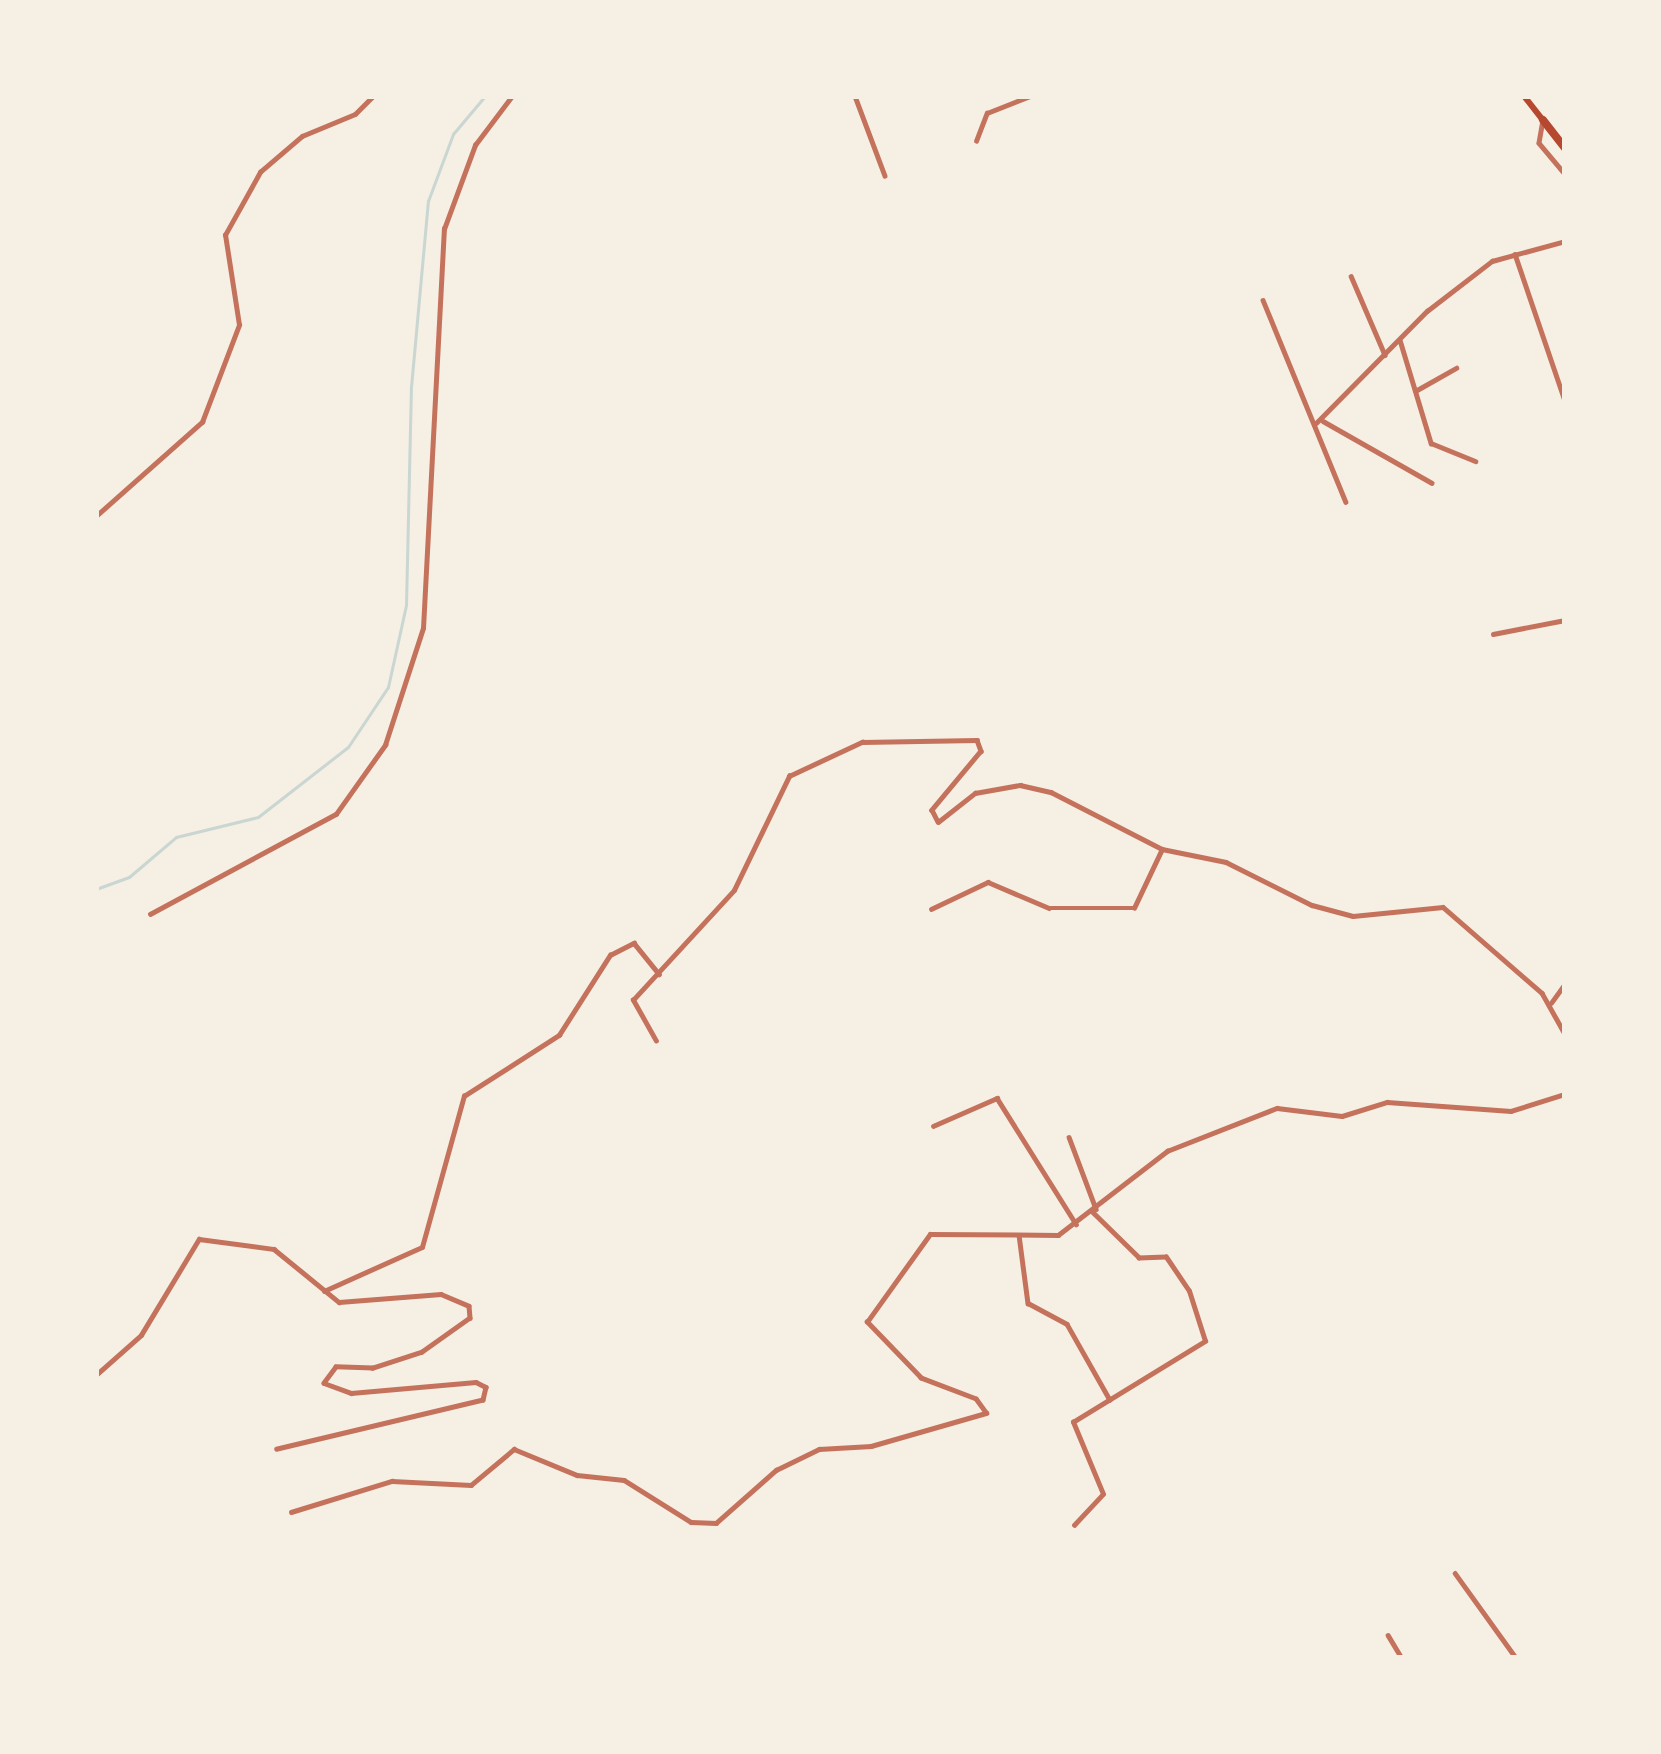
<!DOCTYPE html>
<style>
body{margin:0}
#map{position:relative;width:1661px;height:1754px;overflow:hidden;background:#f6efe4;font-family:"Public Sans",sans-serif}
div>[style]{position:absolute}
.stream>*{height:3px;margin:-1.5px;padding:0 1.5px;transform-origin:1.5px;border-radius:1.5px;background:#c9d6d2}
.minor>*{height:4.5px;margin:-2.25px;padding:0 2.25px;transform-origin:2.25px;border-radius:2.25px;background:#c5725c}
.secondary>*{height:6px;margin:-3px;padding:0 3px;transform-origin:3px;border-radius:3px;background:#b5482f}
.primary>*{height:8px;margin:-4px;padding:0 4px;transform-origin:4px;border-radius:4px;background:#b5482f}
span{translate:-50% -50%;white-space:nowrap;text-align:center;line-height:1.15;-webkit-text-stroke:9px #f6efe4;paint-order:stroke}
.frame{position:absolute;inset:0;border:99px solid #f6efe4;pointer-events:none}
</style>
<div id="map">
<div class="stream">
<i style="left:96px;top:889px;width:35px;rotate:-20deg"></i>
<i style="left:129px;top:877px;width:62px;rotate:-40.4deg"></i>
<i style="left:176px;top:837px;width:84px;rotate:-13.7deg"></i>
<i style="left:258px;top:817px;width:114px;rotate:-37.9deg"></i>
<i style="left:348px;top:747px;width:72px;rotate:-56.3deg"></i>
<i style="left:388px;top:687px;width:84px;rotate:-77.6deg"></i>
<i style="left:406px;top:605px;width:218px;rotate:-88.7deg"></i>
<i style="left:411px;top:387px;width:187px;rotate:-84.8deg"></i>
<i style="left:428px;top:201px;width:72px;rotate:-69.5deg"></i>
<i style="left:453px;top:134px;width:50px;rotate:-49.9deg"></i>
</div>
<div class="minor">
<i style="left:855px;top:96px;width:85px;rotate:69.4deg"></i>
<i style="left:1543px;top:120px;width:23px;rotate:100deg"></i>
<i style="left:1539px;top:143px;width:40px;rotate:50deg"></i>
<i style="left:976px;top:141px;width:30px;rotate:-69deg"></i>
<i style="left:987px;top:113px;width:46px;rotate:-21.6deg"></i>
<i style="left:1515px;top:254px;width:155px;rotate:71.2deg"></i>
<i style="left:1351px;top:276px;width:86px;rotate:66.7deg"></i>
<i style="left:1263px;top:300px;width:218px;rotate:67.7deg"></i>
<i style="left:1400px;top:340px;width:108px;rotate:73.2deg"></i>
<i style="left:1431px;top:443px;width:48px;rotate:22.2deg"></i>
<i style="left:1417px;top:390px;width:45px;rotate:-29.4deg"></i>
<i style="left:1323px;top:421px;width:125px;rotate:29.6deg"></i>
<i style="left:1316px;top:423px;width:158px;rotate:-45.3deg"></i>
<i style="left:1427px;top:311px;width:82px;rotate:-37.6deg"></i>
<i style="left:1492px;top:261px;width:76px;rotate:-15.3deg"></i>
<i style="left:96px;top:516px;width:142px;rotate:-41.6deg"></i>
<i style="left:202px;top:422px;width:104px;rotate:-69.1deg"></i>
<i style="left:239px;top:325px;width:91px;rotate:-98.8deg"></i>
<i style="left:225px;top:235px;width:72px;rotate:-60.9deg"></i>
<i style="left:260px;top:172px;width:55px;rotate:-40.6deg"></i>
<i style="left:302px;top:136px;width:57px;rotate:-22.5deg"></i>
<i style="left:355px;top:114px;width:25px;rotate:-45deg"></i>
<i style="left:1493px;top:634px;width:73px;rotate:-11deg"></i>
<i style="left:931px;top:909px;width:63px;rotate:-25.3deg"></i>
<i style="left:988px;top:882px;width:66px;rotate:23.1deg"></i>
<i style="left:1049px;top:908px;width:85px"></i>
<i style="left:1134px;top:908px;width:65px;rotate:-64.6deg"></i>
<i style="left:150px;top:914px;width:211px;rotate:-28.3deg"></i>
<i style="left:336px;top:814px;width:85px;rotate:-54.6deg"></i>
<i style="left:385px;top:745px;width:123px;rotate:-72deg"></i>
<i style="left:423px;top:628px;width:400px;rotate:-87deg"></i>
<i style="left:444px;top:229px;width:90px;rotate:-69.7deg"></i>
<i style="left:475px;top:145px;width:61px;rotate:-52.9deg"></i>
<i style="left:1551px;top:1003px;width:24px;rotate:-54deg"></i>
<i style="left:656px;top:1041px;width:47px;rotate:-119.3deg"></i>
<i style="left:633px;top:1000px;width:149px;rotate:-47.4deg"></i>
<i style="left:734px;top:890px;width:127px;rotate:-64.2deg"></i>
<i style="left:789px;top:776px;width:81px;rotate:-25deg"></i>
<i style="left:862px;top:742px;width:115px;rotate:-1deg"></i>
<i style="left:977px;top:740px;width:12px;rotate:70deg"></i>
<i style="left:981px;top:751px;width:77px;rotate:129.7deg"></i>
<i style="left:932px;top:810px;width:13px;rotate:63deg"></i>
<i style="left:938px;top:822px;width:47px;rotate:-38.1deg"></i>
<i style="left:975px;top:793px;width:46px;rotate:-10.1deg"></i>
<i style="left:1020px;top:785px;width:32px;rotate:13deg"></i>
<i style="left:1051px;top:792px;width:125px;rotate:27.2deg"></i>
<i style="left:1162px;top:849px;width:65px;rotate:11.5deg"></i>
<i style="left:1226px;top:862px;width:96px;rotate:26.6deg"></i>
<i style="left:1312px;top:905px;width:42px;rotate:15deg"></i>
<i style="left:1353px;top:916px;width:90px;rotate:-5.7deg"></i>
<i style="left:1443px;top:907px;width:131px;rotate:41deg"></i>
<i style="left:1542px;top:993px;width:47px;rotate:60.7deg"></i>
<i style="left:933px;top:1126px;width:70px;rotate:-23.6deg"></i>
<i style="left:997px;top:1098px;width:149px;rotate:57.9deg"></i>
<i style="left:1069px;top:1137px;width:77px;rotate:69.4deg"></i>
<i style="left:1019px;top:1235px;width:69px;rotate:82.5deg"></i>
<i style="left:1028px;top:1303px;width:44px;rotate:28.3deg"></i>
<i style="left:1067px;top:1324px;width:87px;rotate:60.5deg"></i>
<i style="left:324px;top:1291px;width:107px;rotate:-24.2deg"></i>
<i style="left:422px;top:1247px;width:157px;rotate:-74.5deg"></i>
<i style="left:464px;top:1096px;width:113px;rotate:-32.7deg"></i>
<i style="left:559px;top:1035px;width:95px;rotate:-57.5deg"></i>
<i style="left:610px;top:955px;width:27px;rotate:-27deg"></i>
<i style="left:634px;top:943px;width:40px;rotate:51deg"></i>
<i style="left:96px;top:1375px;width:60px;rotate:-41.6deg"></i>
<i style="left:141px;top:1335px;width:112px;rotate:-58.9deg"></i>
<i style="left:199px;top:1239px;width:76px;rotate:7.6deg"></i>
<i style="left:274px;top:1249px;width:84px;rotate:39.2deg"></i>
<i style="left:339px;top:1302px;width:102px;rotate:-4.5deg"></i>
<i style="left:441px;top:1294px;width:30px;rotate:23deg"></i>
<i style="left:469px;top:1306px;width:12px;rotate:85deg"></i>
<i style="left:470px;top:1318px;width:59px;rotate:144.7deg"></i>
<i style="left:422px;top:1352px;width:52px;rotate:161.9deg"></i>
<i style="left:373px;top:1368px;width:37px;rotate:-178deg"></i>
<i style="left:336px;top:1367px;width:20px;rotate:127deg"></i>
<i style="left:324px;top:1383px;width:29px;rotate:20deg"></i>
<i style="left:351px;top:1393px;width:125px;rotate:-5deg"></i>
<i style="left:476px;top:1382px;width:11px;rotate:27deg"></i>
<i style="left:486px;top:1387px;width:13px;rotate:103deg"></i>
<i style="left:483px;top:1400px;width:212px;rotate:166.6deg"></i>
<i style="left:291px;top:1512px;width:106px;rotate:-17.1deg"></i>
<i style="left:392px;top:1481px;width:79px;rotate:2.9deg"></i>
<i style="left:471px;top:1485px;width:56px;rotate:-39.9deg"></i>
<i style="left:514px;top:1449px;width:68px;rotate:22.4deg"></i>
<i style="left:577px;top:1475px;width:47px;rotate:6.1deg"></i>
<i style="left:624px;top:1480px;width:79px;rotate:32.1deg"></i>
<i style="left:691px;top:1522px;width:25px;rotate:2deg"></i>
<i style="left:716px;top:1523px;width:80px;rotate:-41.5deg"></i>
<i style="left:776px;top:1470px;width:48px;rotate:-26deg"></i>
<i style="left:819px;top:1449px;width:52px;rotate:-3.3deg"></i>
<i style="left:871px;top:1446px;width:120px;rotate:-16deg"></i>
<i style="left:986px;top:1413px;width:17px;rotate:-126deg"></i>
<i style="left:976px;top:1399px;width:59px;rotate:-159.1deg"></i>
<i style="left:921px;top:1378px;width:78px;rotate:-134deg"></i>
<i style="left:867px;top:1322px;width:108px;rotate:-54.4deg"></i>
<i style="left:930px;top:1234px;width:128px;rotate:0.4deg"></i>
<i style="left:1058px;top:1235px;width:138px;rotate:-37.6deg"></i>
<i style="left:1167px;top:1151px;width:118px;rotate:-21.4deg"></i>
<i style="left:1277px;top:1108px;width:65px;rotate:7deg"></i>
<i style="left:1342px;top:1116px;width:47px;rotate:-17.3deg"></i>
<i style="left:1387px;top:1102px;width:124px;rotate:4.2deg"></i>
<i style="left:1511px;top:1111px;width:57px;rotate:-17.5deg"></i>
<i style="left:1074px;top:1525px;width:42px;rotate:-46.9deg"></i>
<i style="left:1103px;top:1494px;width:78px;rotate:-112.6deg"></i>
<i style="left:1073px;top:1422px;width:155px;rotate:-31.5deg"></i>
<i style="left:1205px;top:1341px;width:52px;rotate:-107.7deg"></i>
<i style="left:1189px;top:1291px;width:41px;rotate:-124.1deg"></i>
<i style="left:1166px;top:1257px;width:27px;rotate:178deg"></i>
<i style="left:1139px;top:1258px;width:66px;rotate:-135.6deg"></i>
<i style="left:1455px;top:1573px;width:105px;rotate:54.3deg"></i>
<i style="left:1388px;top:1635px;width:27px;rotate:59deg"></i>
</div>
<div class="secondary">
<i style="left:1524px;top:96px;width:31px;rotate:52deg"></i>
</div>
<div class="primary">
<i style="left:1543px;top:120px;width:36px;rotate:52deg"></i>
</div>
<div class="frame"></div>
</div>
